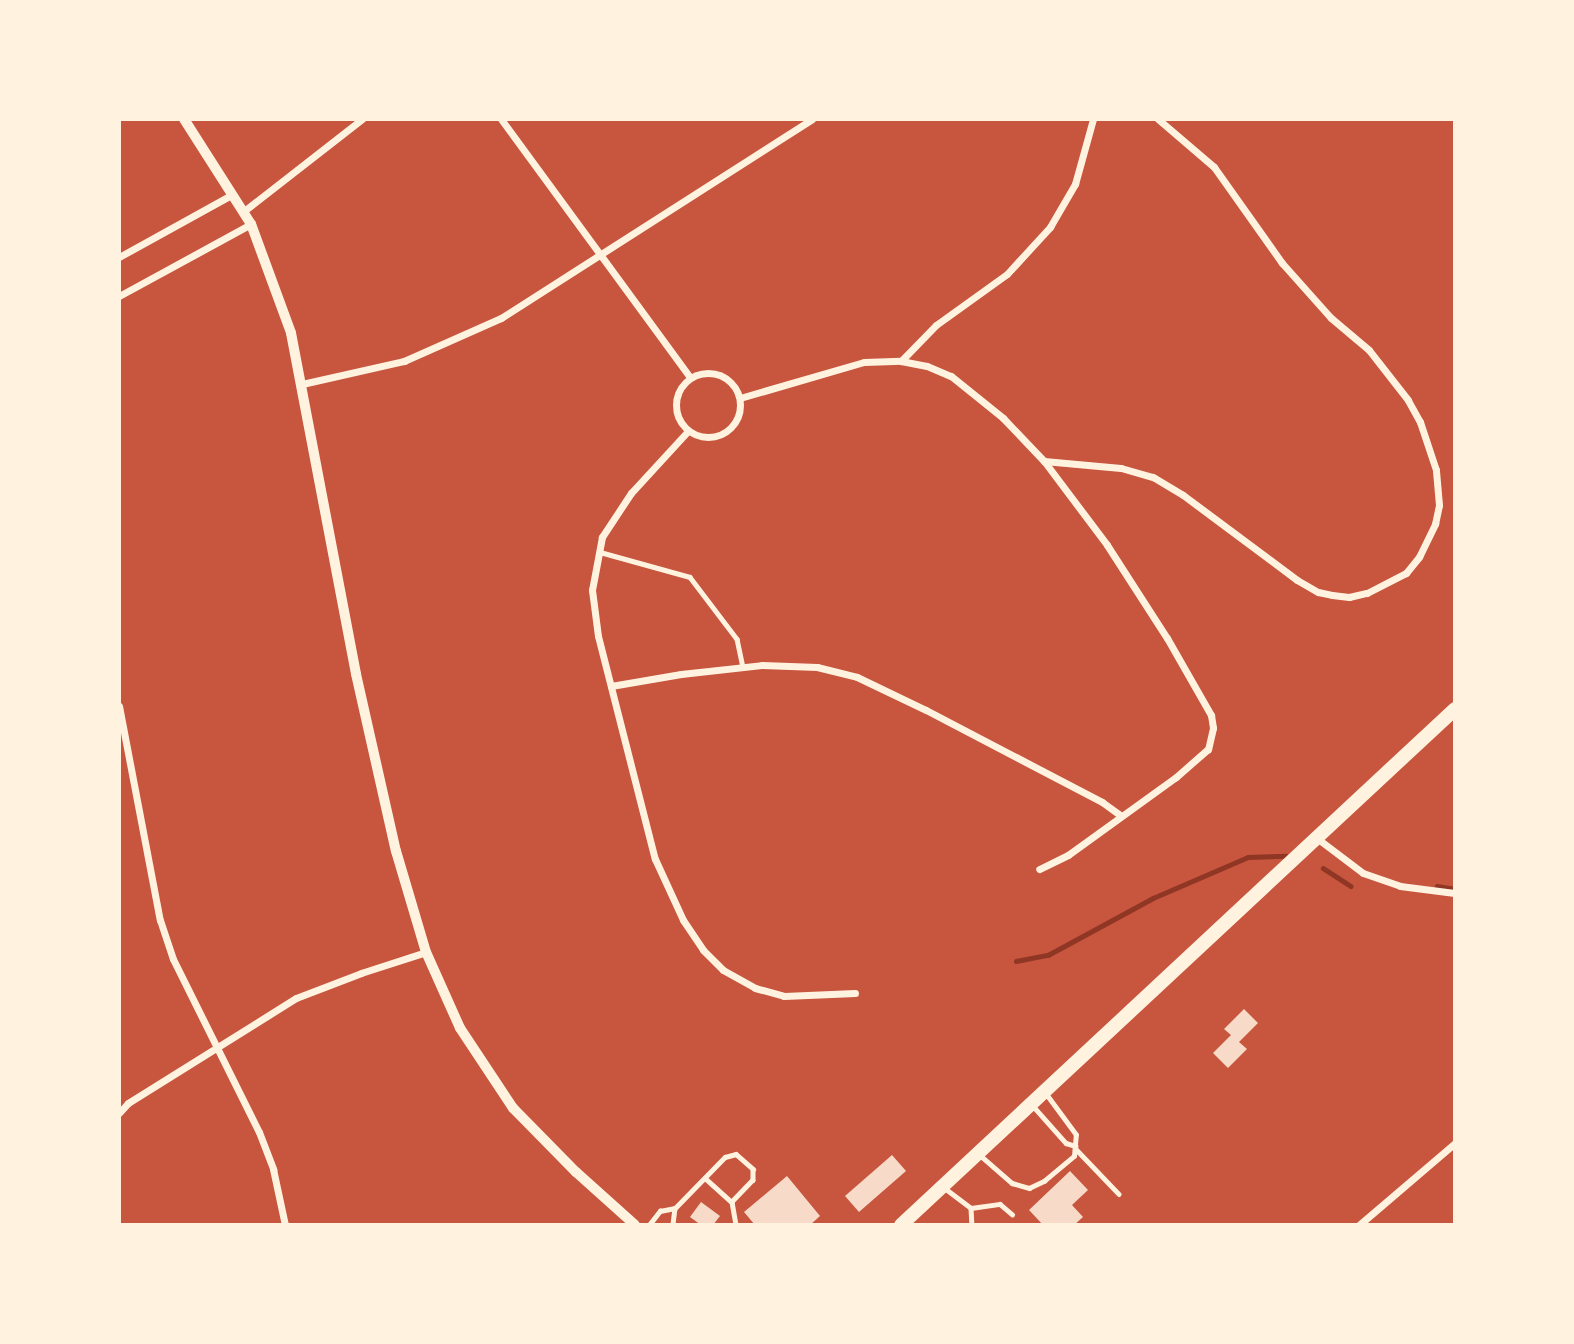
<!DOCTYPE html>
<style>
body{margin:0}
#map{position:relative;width:1574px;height:1344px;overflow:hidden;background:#c8553d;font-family:"Alegreya Sans",sans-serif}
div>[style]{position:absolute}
.stream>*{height:4.5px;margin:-2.25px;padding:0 2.25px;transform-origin:2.25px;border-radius:2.25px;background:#8f3625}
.building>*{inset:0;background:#f7dbc8}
.service>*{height:4.5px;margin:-2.25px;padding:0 2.25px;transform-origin:2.25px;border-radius:2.25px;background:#fff3e0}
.minor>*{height:7px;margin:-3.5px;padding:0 3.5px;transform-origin:3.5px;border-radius:3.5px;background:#fff3e0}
.minor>.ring{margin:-3.5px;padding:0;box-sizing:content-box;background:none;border:7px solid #fff3e0;border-radius:50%}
.tertiary>*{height:10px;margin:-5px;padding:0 5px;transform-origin:5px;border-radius:5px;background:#fff3e0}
.primary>*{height:14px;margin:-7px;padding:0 7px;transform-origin:7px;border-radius:7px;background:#fff3e0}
span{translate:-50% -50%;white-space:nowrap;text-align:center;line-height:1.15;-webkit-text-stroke:6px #fff3e0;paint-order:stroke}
.frame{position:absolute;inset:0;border:121px solid #fff3e0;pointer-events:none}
</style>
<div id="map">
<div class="stream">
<i style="left:1323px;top:868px;width:33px;rotate:33deg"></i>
<i style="left:1437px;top:886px;width:18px;rotate:9deg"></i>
<i style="left:1016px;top:961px;width:33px;rotate:-11deg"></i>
<i style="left:1048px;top:955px;width:119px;rotate:-28.5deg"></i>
<i style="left:1153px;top:898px;width:103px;rotate:-23.3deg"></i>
<i style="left:1248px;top:857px;width:38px;rotate:-2deg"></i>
</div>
<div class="building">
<i style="clip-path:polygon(1244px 1009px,1258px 1023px,1239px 1042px,1247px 1049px,1228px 1068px,1213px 1053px,1231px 1035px,1224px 1029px)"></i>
<i style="clip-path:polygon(892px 1155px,906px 1171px,859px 1212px,845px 1196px)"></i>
<i style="clip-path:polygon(1070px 1171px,1088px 1190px,1072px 1205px,1083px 1217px,1074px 1225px,1043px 1225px,1029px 1210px)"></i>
<i style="clip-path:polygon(787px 1176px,820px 1216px,810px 1225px,755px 1225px,744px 1212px)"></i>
<i style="clip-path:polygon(701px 1202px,720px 1216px,713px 1225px,701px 1225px,690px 1217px)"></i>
</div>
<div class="service">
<i style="left:600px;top:552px;width:93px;rotate:15.5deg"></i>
<i style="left:690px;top:577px;width:78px;rotate:52.8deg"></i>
<i style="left:737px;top:639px;width:29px;rotate:78deg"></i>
<i style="left:1034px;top:1107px;width:48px;rotate:48.4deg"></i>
<i style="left:1066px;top:1143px;width:10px;rotate:17deg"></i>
<i style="left:1076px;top:1149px;width:62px;rotate:46.3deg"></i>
<i style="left:981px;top:1156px;width:41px;rotate:41.1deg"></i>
<i style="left:1012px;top:1183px;width:18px;rotate:16deg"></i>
<i style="left:1029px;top:1188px;width:17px;rotate:-25deg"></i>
<i style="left:1044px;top:1181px;width:39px;rotate:-40deg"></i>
<i style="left:1074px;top:1156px;width:21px;rotate:-85deg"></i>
<i style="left:1076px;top:1135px;width:52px;rotate:-126.4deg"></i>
<i style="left:705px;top:1178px;width:36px;rotate:42deg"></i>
<i style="left:946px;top:1189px;width:31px;rotate:37deg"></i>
<i style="left:971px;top:1208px;width:29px;rotate:-8deg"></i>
<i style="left:1000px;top:1204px;width:16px;rotate:40deg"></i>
<i style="left:675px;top:1208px;width:71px;rotate:-45.6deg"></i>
<i style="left:725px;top:1157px;width:11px;rotate:-15deg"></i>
<i style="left:736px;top:1154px;width:23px;rotate:41deg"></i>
<i style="left:753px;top:1169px;width:11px;rotate:90deg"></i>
<i style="left:753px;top:1180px;width:30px;rotate:134deg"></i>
<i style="left:732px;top:1202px;width:23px;rotate:80deg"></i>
<i style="left:971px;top:1208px;width:17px;rotate:87deg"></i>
<i style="left:649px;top:1225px;width:18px;rotate:-52deg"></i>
<i style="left:660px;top:1211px;width:15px;rotate:-11deg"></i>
<i style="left:675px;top:1208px;width:17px;rotate:97deg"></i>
</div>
<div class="minor">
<i style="left:501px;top:119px;width:320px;rotate:53.8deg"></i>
<i style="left:244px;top:211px;width:150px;rotate:-37.9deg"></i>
<i style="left:119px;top:257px;width:130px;rotate:-28.9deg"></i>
<i style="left:119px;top:296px;width:150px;rotate:-28.6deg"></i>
<i style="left:901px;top:361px;width:50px;rotate:-45.8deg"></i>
<i style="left:936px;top:325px;width:87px;rotate:-35.7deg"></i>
<i style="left:1007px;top:274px;width:64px;rotate:-47.5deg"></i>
<i style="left:1050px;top:227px;width:50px;rotate:-59.8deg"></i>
<i style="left:1075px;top:184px;width:67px;rotate:-74.5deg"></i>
<i class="ring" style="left:676px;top:373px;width:57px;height:57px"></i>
<i style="left:302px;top:384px;width:105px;rotate:-12.7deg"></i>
<i style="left:404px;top:361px;width:106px;rotate:-23.9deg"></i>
<i style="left:501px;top:318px;width:369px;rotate:-32.6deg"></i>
<i style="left:740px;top:398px;width:129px;rotate:-16.2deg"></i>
<i style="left:864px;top:362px;width:37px;rotate:-2deg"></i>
<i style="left:901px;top:361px;width:26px;rotate:11deg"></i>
<i style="left:927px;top:366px;width:26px;rotate:23deg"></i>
<i style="left:951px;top:376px;width:67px;rotate:38.9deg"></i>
<i style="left:1003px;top:418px;width:59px;rotate:46.4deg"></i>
<i style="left:1044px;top:461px;width:105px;rotate:53.1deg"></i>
<i style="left:1107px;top:545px;width:111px;rotate:57.2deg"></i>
<i style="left:1167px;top:638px;width:89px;rotate:60.3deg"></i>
<i style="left:1211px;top:715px;width:13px;rotate:81deg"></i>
<i style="left:1213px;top:728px;width:22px;rotate:103deg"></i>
<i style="left:1208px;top:749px;width:43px;rotate:138.8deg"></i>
<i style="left:1176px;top:777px;width:133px;rotate:144.2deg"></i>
<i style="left:1068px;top:855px;width:32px;rotate:154deg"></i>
<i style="left:688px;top:431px;width:84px;rotate:132.6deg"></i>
<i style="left:631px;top:493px;width:53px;rotate:123.4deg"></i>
<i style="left:602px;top:537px;width:54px;rotate:100.7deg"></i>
<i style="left:592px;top:590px;width:46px;rotate:82.6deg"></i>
<i style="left:598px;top:636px;width:230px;rotate:75.7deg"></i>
<i style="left:655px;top:859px;width:67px;rotate:65.3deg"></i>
<i style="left:683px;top:920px;width:36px;rotate:56deg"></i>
<i style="left:703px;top:950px;width:28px;rotate:45deg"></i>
<i style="left:723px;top:970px;width:37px;rotate:29deg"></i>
<i style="left:755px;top:988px;width:30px;rotate:15deg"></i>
<i style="left:784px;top:996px;width:71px;rotate:-2.4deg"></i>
<i style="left:1044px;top:461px;width:77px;rotate:5.2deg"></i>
<i style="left:1121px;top:468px;width:33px;rotate:16deg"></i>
<i style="left:1153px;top:477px;width:35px;rotate:31deg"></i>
<i style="left:1183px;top:495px;width:142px;rotate:36.7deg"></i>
<i style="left:1297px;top:580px;width:24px;rotate:30deg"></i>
<i style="left:1318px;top:592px;width:14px;rotate:12deg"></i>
<i style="left:1332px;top:595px;width:17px;rotate:7deg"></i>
<i style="left:1349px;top:597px;width:18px;rotate:-13deg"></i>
<i style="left:1367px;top:593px;width:44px;rotate:-27.1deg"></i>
<i style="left:1406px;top:573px;width:21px;rotate:-51deg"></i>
<i style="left:1419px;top:557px;width:37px;rotate:-64deg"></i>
<i style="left:1435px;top:524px;width:19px;rotate:-78deg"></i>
<i style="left:1439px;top:505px;width:35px;rotate:-95deg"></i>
<i style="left:1436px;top:470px;width:51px;rotate:-108.4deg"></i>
<i style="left:1420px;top:422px;width:25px;rotate:-119deg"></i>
<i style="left:1408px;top:400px;width:63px;rotate:-128deg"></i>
<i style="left:1369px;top:350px;width:50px;rotate:-139.9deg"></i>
<i style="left:1331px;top:318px;width:74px;rotate:-131.7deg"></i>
<i style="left:1282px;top:263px;width:118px;rotate:-125.3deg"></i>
<i style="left:1214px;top:167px;width:74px;rotate:-139.4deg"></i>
<i style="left:611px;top:686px;width:71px;rotate:-9.7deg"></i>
<i style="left:681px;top:674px;width:81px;rotate:-6.3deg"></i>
<i style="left:762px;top:665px;width:55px;rotate:2.1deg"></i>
<i style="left:817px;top:667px;width:41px;rotate:14deg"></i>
<i style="left:857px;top:677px;width:76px;rotate:25.6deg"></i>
<i style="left:926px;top:710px;width:199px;rotate:27.6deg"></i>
<i style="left:1102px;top:802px;width:22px;rotate:36deg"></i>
<i style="left:119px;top:706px;width:218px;rotate:79.2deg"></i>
<i style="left:160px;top:920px;width:41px;rotate:71.6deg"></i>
<i style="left:173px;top:959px;width:193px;rotate:63.6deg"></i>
<i style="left:259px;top:1132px;width:40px;rotate:69deg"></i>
<i style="left:273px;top:1169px;width:57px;rotate:77.9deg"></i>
<i style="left:1318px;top:839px;width:56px;rotate:37.1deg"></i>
<i style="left:1363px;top:873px;width:39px;rotate:19deg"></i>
<i style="left:1400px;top:886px;width:55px;rotate:7.3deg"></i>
<i style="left:119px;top:1113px;width:13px;rotate:-48deg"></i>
<i style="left:128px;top:1103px;width:198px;rotate:-32deg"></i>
<i style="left:296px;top:998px;width:70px;rotate:-21deg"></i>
<i style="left:361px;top:973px;width:68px;rotate:-17.9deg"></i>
<i style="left:1359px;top:1225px;width:126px;rotate:-40.5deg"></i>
</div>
<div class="tertiary">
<i style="left:184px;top:119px;width:125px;rotate:57.5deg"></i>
<i style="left:251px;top:224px;width:116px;rotate:69.8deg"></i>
<i style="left:291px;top:333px;width:347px;rotate:79.2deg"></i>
<i style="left:356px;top:674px;width:181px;rotate:77.3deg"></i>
<i style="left:396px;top:851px;width:105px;rotate:73.5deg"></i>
<i style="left:426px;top:952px;width:83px;rotate:65.9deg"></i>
<i style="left:460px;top:1028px;width:96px;rotate:56.5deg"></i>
<i style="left:513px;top:1108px;width:90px;rotate:45.5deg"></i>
<i style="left:576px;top:1172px;width:79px;rotate:41.9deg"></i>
</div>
<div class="primary">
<i style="left:901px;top:1225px;width:757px;rotate:-42.97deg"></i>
</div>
<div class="frame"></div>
</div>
